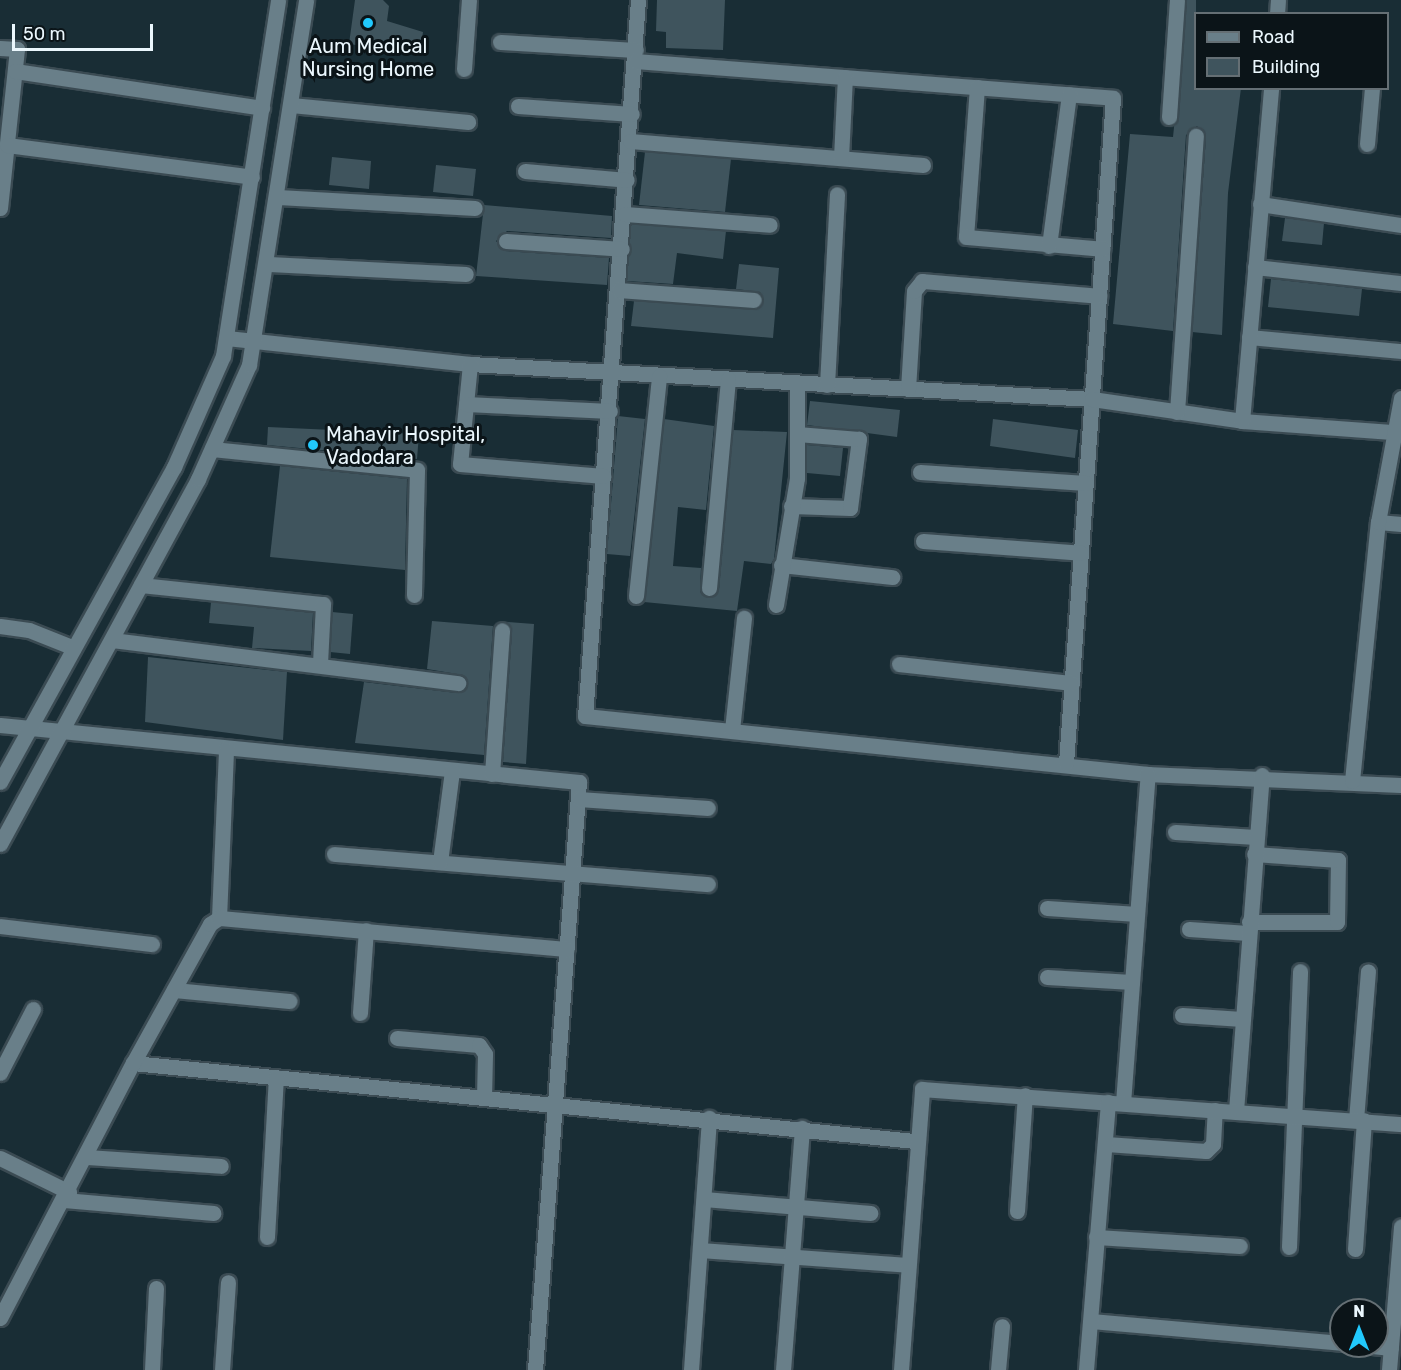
<!DOCTYPE html>
<style>
body{margin:0}
#map{position:relative;width:1401px;height:1370px;overflow:hidden;background:#192d35;font-family:Rubik,sans-serif}
div>[style]{position:absolute}
.building>*{inset:0;background:#3f545d}
.roads{filter:drop-shadow(2px 0 #3b4b53) drop-shadow(-2px 0 #3b4b53) drop-shadow(0 2px #3b4b53) drop-shadow(0 -2px #3b4b53)}
.minor>*{height:15px;margin:-7.5px;padding:0 7.5px;transform-origin:7.5px;border-radius:7.5px;background:#697f89}
.dots>*{width:16px;height:16px;translate:-50% -50%;box-sizing:border-box;border:3px solid #0b1418;border-radius:50%}
span{translate:-50% -50%;white-space:nowrap;text-align:center;line-height:1.15;-webkit-text-stroke:6px #0b1418;paint-order:stroke}
.poi-label{font-size:20px;color:#ebf7fd}
.left{translate:0 -50%;text-align:left}
.legend{position:absolute;left:1194px;top:12px;width:195px;height:78px;box-sizing:border-box;background:#0b1418;border:2px solid #656f74;margin:0;padding:8px 10px;list-style:none;font-size:18px;color:#ebf7fd}
.legend li{display:flex;align-items:center;gap:12px;height:30px}
.legend b{width:30px;border:2px solid #656f74}
.north{position:absolute;left:1329px;top:1298px;width:60px;height:60px;box-sizing:border-box;background:#0b1418;border:2px solid #656f74;border-radius:50%;rotate:0deg;font-size:16px;font-weight:700;line-height:24px;text-align:center;color:#ebf7fd}
.north::after{content:'';display:block;margin:auto;width:21px;height:27px;background:#21c9fd;clip-path:polygon(50% 0,100% 100%,50% 72%,0 100%)}
.scale{position:absolute;left:12px;top:24px;width:141px;height:27px;box-sizing:border-box;border:3px solid #ebf7fd;border-top:0;padding-left:8px;font-size:18px;line-height:21px;white-space:nowrap;color:#ebf7fd;-webkit-text-stroke:4px #0b1418;paint-order:stroke}
</style>
<div id="map">
<div class="building">
<i style="clip-path:polygon(355px 0,383px 0,389px 6px,387px 21px,423px 32px,420px 54px,349px 44px)"></i>
<i style="clip-path:polygon(657px 0,725px 0,723px 50px,666px 48px,666px 32px,656px 31px)"></i>
<i style="clip-path:polygon(1187px 0,1196px 0,1196px 88px,1241px 88px,1228px 193px,1222px 335px,1192px 332px,1206px 137px,1197px 126px,1186px 135px,1173px 331px,1113px 324px,1130px 134px,1173px 137px)"></i>
<i style="clip-path:polygon(645px 152px,731px 159px,725px 212px,639px 205px)"></i>
<i style="clip-path:polygon(332px 157px,371px 161px,369px 189px,329px 185px)"></i>
<i style="clip-path:polygon(436px 165px,476px 169px,473px 196px,433px 192px)"></i>
<i style="clip-path:polygon(484px 205px,612px 216px,611px 238px,507px 231px,496px 241px,505px 251px,609px 258px,607px 285px,476px 276px)"></i>
<i style="clip-path:polygon(1285px 218px,1324px 223px,1322px 245px,1282px 241px)"></i>
<i style="clip-path:polygon(631px 224px,726px 231px,723px 259px,677px 253px,673px 284px,627px 281px)"></i>
<i style="clip-path:polygon(739px 264px,779px 268px,773px 338px,631px 326px,634px 301px,759px 308px,764px 300px,760px 292px,736px 289px)"></i>
<i style="clip-path:polygon(1271px 279px,1362px 289px,1359px 316px,1268px 307px)"></i>
<i style="clip-path:polygon(810px 401px,900px 410px,897px 437px,807px 425px)"></i>
<i style="clip-path:polygon(618px 416px,645px 419px,630px 556px,607px 554px)"></i>
<i style="clip-path:polygon(664px 419px,714px 426px,706px 510px,678px 507px,673px 566px,701px 568px,700px 592px,708px 598px,719px 589px,733px 430px,787px 432px,774px 559px,771px 564px,744px 561px,737px 611px,644px 602px)"></i>
<i style="clip-path:polygon(993px 419px,1078px 430px,1075px 458px,990px 446px)"></i>
<i style="clip-path:polygon(268px 427px,419px 434px,417px 459px,267px 445px)"></i>
<i style="clip-path:polygon(807px 445px,843px 448px,840px 476px,807px 473px)"></i>
<i style="clip-path:polygon(280px 466px,407px 479px,405px 570px,270px 557px)"></i>
<i style="clip-path:polygon(211px 602px,313px 613px,311px 651px,252px 648px,254px 627px,209px 623px)"></i>
<i style="clip-path:polygon(332px 612px,353px 614px,350px 654px,330px 652px)"></i>
<i style="clip-path:polygon(432px 621px,493px 626px,484px 755px,355px 743px,364px 682px,457px 693px,466px 688px,463px 675px,427px 669px)"></i>
<i style="clip-path:polygon(507px 622px,534px 624px,526px 764px,503px 762px,512px 631px)"></i>
<i style="clip-path:polygon(148px 657px,287px 672px,283px 740px,145px 722px)"></i>
</div>
<div class="roads">
<div class="minor">
<i style="left:638px;top:0;width:718px;rotate:94.23deg"></i>
<i style="left:585px;top:716px;width:566px;rotate:5.88deg"></i>
<i style="left:1148px;top:774px;width:253px;rotate:2.5deg"></i>
<i style="left:1277px;top:14px;width:14px;rotate:-86deg"></i>
<i style="left:500px;top:42px;width:136px;rotate:3.4deg"></i>
<i style="left:0;top:48px;width:17px;rotate:3deg"></i>
<i style="left:17px;top:49px;width:160px;rotate:96.1deg"></i>
<i style="left:636px;top:61px;width:478px;rotate:4.4deg"></i>
<i style="left:1113px;top:98px;width:667px;rotate:94.04deg"></i>
<i style="left:464px;top:69px;width:69px;rotate:-85.9deg"></i>
<i style="left:15px;top:71px;width:250px;rotate:8.5deg"></i>
<i style="left:977px;top:87px;width:150px;rotate:94.2deg"></i>
<i style="left:966px;top:237px;width:137px;rotate:5deg"></i>
<i style="left:291px;top:105px;width:178px;rotate:5.5deg"></i>
<i style="left:518px;top:106px;width:114px;rotate:4deg"></i>
<i style="left:1169px;top:117px;width:117px;rotate:-86.1deg"></i>
<i style="left:630px;top:141px;width:294px;rotate:4.7deg"></i>
<i style="left:1367px;top:144px;width:56px;rotate:-84.9deg"></i>
<i style="left:7px;top:145px;width:247px;rotate:7.4deg"></i>
<i style="left:841px;top:158px;width:81px;rotate:-87.2deg"></i>
<i style="left:525px;top:171px;width:102px;rotate:5deg"></i>
<i style="left:278px;top:197px;width:197px;rotate:3.2deg"></i>
<i style="left:1260px;top:204px;width:143px;rotate:8.5deg"></i>
<i style="left:625px;top:214px;width:145px;rotate:4.3deg"></i>
<i style="left:506px;top:241px;width:116px;rotate:3.9deg"></i>
<i style="left:1049px;top:246px;width:153px;rotate:-82.5deg"></i>
<i style="left:269px;top:264px;width:197px;rotate:2.9deg"></i>
<i style="left:1255px;top:267px;width:147px;rotate:6.3deg"></i>
<i style="left:619px;top:290px;width:135px;rotate:4.2deg"></i>
<i style="left:1249px;top:337px;width:153px;rotate:5.3deg"></i>
<i style="left:227px;top:338px;width:244px;rotate:6.1deg"></i>
<i style="left:470px;top:364px;width:623px;rotate:3.22deg"></i>
<i style="left:1092px;top:399px;width:152px;rotate:8.3deg"></i>
<i style="left:1242px;top:421px;width:150px;rotate:4.2deg"></i>
<i style="left:470px;top:364px;width:100px;rotate:95.7deg"></i>
<i style="left:460px;top:464px;width:144px;rotate:4.8deg"></i>
<i style="left:827px;top:385px;width:191px;rotate:-87deg"></i>
<i style="left:908px;top:389px;width:98px;rotate:-86.5deg"></i>
<i style="left:914px;top:291px;width:13px;rotate:-51deg"></i>
<i style="left:922px;top:281px;width:178px;rotate:4.8deg"></i>
<i style="left:466px;top:404px;width:144px;rotate:2.8deg"></i>
<i style="left:1177px;top:412px;width:277px;rotate:-86.1deg"></i>
<i style="left:1242px;top:421px;width:334px;rotate:-85deg"></i>
<i style="left:212px;top:449px;width:206px;rotate:5.8deg"></i>
<i style="left:417px;top:470px;width:125px;rotate:91.4deg"></i>
<i style="left:920px;top:472px;width:166px;rotate:3.8deg"></i>
<i style="left:791px;top:506px;width:59px;rotate:1.9deg"></i>
<i style="left:850px;top:508px;width:70px;rotate:-82.6deg"></i>
<i style="left:859px;top:439px;width:62px;rotate:-175.4deg"></i>
<i style="left:1378px;top:522px;width:23px;rotate:5deg"></i>
<i style="left:923px;top:541px;width:158px;rotate:4.3deg"></i>
<i style="left:781px;top:565px;width:112px;rotate:6.2deg"></i>
<i style="left:141px;top:585px;width:183px;rotate:6deg"></i>
<i style="left:323px;top:604px;width:60px;rotate:92.9deg"></i>
<i style="left:709px;top:588px;width:210px;rotate:-84.8deg"></i>
<i style="left:636px;top:596px;width:221px;rotate:-84deg"></i>
<i style="left:776px;top:605px;width:129px;rotate:-80.6deg"></i>
<i style="left:797px;top:478px;width:95px;rotate:-90deg"></i>
<i style="left:0;top:626px;width:29px;rotate:8deg"></i>
<i style="left:29px;top:630px;width:48px;rotate:21.8deg"></i>
<i style="left:112px;top:640px;width:349px;rotate:7.1deg"></i>
<i style="left:899px;top:664px;width:174px;rotate:6.3deg"></i>
<i style="left:0;top:725px;width:582px;rotate:5.62deg"></i>
<i style="left:579px;top:782px;width:590px;rotate:94.28deg"></i>
<i style="left:732px;top:730px;width:113px;rotate:-83.9deg"></i>
<i style="left:492px;top:774px;width:144px;rotate:-86deg"></i>
<i style="left:1352px;top:781px;width:260px;rotate:-84.3deg"></i>
<i style="left:1378px;top:522px;width:126px;rotate:-79.5deg"></i>
<i style="left:0;top:782px;width:360px;rotate:-61.1deg"></i>
<i style="left:174px;top:467px;width:121px;rotate:-66.2deg"></i>
<i style="left:223px;top:356px;width:360px;rotate:-81.2deg"></i>
<i style="left:579px;top:799px;width:129px;rotate:4deg"></i>
<i style="left:1175px;top:832px;width:81px;rotate:3.5deg"></i>
<i style="left:0;top:844px;width:415px;rotate:-61.5deg"></i>
<i style="left:198px;top:479px;width:125px;rotate:-65.9deg"></i>
<i style="left:249px;top:365px;width:369px;rotate:-81.1deg"></i>
<i style="left:334px;top:854px;width:375px;rotate:4.6deg"></i>
<i style="left:440px;top:862px;width:92px;rotate:-82.5deg"></i>
<i style="left:1047px;top:908px;width:90px;rotate:3.8deg"></i>
<i style="left:219px;top:918px;width:169px;rotate:-87.6deg"></i>
<i style="left:1249px;top:922px;width:88px"></i>
<i style="left:1337px;top:922px;width:62px;rotate:-89.1deg"></i>
<i style="left:1338px;top:860px;width:84px;rotate:-175.9deg"></i>
<i style="left:0;top:926px;width:153px;rotate:6.8deg"></i>
<i style="left:1189px;top:929px;width:59px;rotate:3.9deg"></i>
<i style="left:1047px;top:977px;width:85px;rotate:3.4deg"></i>
<i style="left:174px;top:990px;width:116px;rotate:5.5deg"></i>
<i style="left:360px;top:1013px;width:83px;rotate:-85.9deg"></i>
<i style="left:1182px;top:1015px;width:60px;rotate:3.8deg"></i>
<i style="left:397px;top:1038px;width:82px;rotate:4.9deg"></i>
<i style="left:479px;top:1045px;width:11px;rotate:56deg"></i>
<i style="left:485px;top:1054px;width:43px;rotate:91.3deg"></i>
<i style="left:133px;top:1063px;width:786px;rotate:5.7deg"></i>
<i style="left:0;top:1073px;width:72px;rotate:-62.7deg"></i>
<i style="left:1123px;top:1103px;width:330px;rotate:-85.7deg"></i>
<i style="left:1236px;top:1111px;width:337px;rotate:-85.6deg"></i>
<i style="left:1356px;top:1120px;width:149px;rotate:-85.4deg"></i>
<i style="left:1106px;top:1144px;width:100px;rotate:4deg"></i>
<i style="left:1206px;top:1151px;width:10px;rotate:-45deg"></i>
<i style="left:1213px;top:1144px;width:34px;rotate:-87deg"></i>
<i style="left:87px;top:1157px;width:134px;rotate:3.8deg"></i>
<i style="left:0;top:1158px;width:77px;rotate:26.2deg"></i>
<i style="left:704px;top:1199px;width:167px;rotate:4.8deg"></i>
<i style="left:64px;top:1200px;width:150px;rotate:5deg"></i>
<i style="left:1017px;top:1211px;width:116px;rotate:-86.1deg"></i>
<i style="left:267px;top:1237px;width:160px;rotate:-86.8deg"></i>
<i style="left:1096px;top:1237px;width:144px;rotate:3.6deg"></i>
<i style="left:1289px;top:1247px;width:276px;rotate:-87.7deg"></i>
<i style="left:1355px;top:1249px;width:129px;rotate:-86deg"></i>
<i style="left:700px;top:1250px;width:208px;rotate:4.1deg"></i>
<i style="left:0;top:1318px;width:288px;rotate:-62.5deg"></i>
<i style="left:133px;top:1063px;width:159px;rotate:-61deg"></i>
<i style="left:210px;top:924px;width:11px;rotate:-34deg"></i>
<i style="left:219px;top:918px;width:349px;rotate:5.1deg"></i>
<i style="left:1091px;top:1321px;width:251px;rotate:5deg"></i>
<i style="left:1372px;top:1346px;width:19px;rotate:6deg"></i>
<i style="left:152px;top:1370px;width:82px;rotate:-87.2deg"></i>
<i style="left:222px;top:1370px;width:88px;rotate:-86.1deg"></i>
<i style="left:691px;top:1370px;width:253px;rotate:-85.9deg"></i>
<i style="left:783px;top:1370px;width:243px;rotate:-85.5deg"></i>
<i style="left:901px;top:1370px;width:282px;rotate:-85.7deg"></i>
<i style="left:922px;top:1089px;width:480px;rotate:4.2deg"></i>
<i style="left:998px;top:1370px;width:44px;rotate:-84.8deg"></i>
<i style="left:1086px;top:1370px;width:269px;rotate:-85.3deg"></i>
<i style="left:1389px;top:1370px;width:144px;rotate:-85.2deg"></i>
</div>
</div>
<div class="dots">
<i style="left:368px;top:23px;background:#21c9fd"></i>
<i style="left:313px;top:445px;background:#21c9fd"></i>
</div>
<div class="poi-label">
<span style="left:368px;top:58px">Aum Medical<br>Nursing Home</span>
<span class="left" style="left:326px;top:446px">Mahavir Hospital,<br>Vadodara</span>
</div>
<ul class="legend">
<li><b style="height:8px;background:#697f89"></b>Road</li>
<li><b style="height:16px;background:#3f545d"></b>Building</li>
</ul>
<div class="north">N</div>
<div class="scale">50 m</div>
</div>
